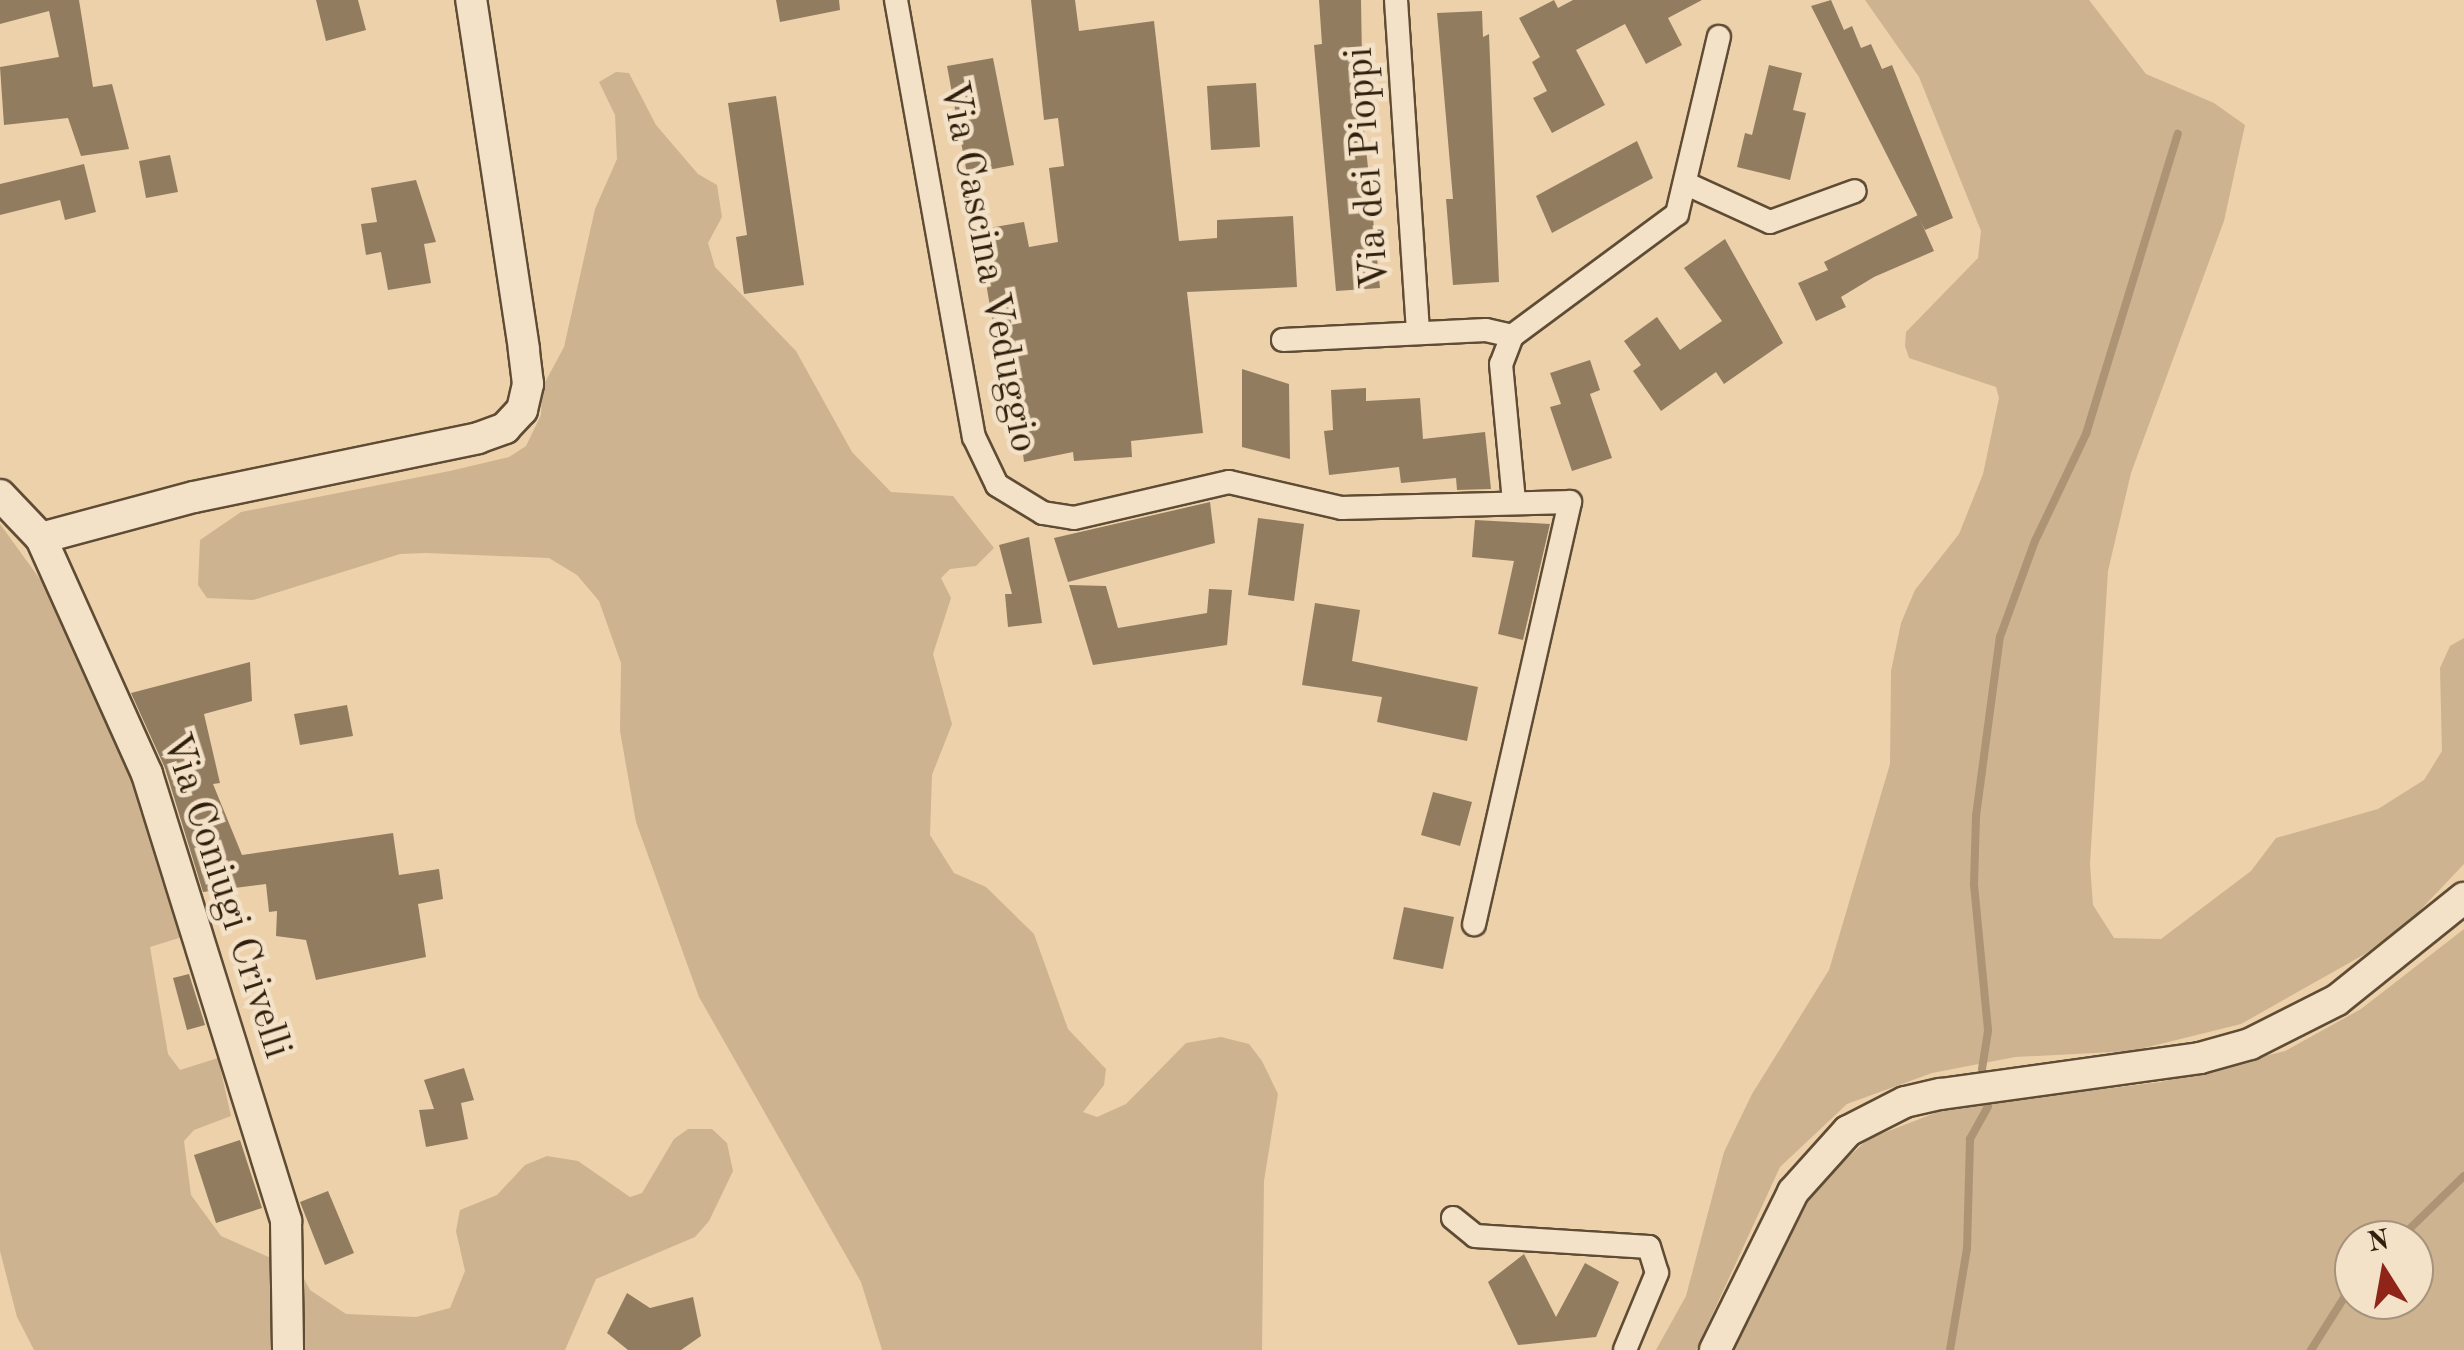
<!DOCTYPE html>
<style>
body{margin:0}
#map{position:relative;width:2464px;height:1350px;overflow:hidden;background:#edd1ab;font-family:"Old Standard TT",serif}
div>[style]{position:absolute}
.green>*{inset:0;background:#cdb390}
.stream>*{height:8px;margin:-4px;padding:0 4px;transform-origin:4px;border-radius:4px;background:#ad9475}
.building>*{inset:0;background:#927c5f}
.roads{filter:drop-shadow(2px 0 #5f4c34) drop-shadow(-2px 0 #5f4c34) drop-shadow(0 2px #5f4c34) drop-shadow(0 -2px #5f4c34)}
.street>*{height:22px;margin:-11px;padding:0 11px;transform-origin:11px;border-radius:11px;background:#f3e1c8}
.secondary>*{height:30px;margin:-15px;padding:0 15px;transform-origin:15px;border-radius:15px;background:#f3e1c8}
span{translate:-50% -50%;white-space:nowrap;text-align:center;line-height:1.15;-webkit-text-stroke:9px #f3e1c8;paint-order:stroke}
.street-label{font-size:40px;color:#301f0c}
.north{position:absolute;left:2334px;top:1220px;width:100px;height:100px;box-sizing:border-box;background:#f3e1c8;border:2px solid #a5937d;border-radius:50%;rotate:349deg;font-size:28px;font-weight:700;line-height:40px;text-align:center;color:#301f0c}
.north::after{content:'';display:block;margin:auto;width:35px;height:45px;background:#8f2418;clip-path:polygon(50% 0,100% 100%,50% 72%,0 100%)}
</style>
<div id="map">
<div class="green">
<i style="clip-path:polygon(1865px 0,2089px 0,2146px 74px,2214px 103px,2245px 125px,2224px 221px,2131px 473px,2108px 571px,2090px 864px,2093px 905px,2114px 938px,2161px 939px,2251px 871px,2276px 838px,2378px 809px,2424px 780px,2442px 751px,2440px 668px,2450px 646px,2464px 638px,2464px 864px,2409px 922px,2365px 954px,2241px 1024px,2132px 1051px,2015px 1057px,1932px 1073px,1847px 1104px,1780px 1167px,1696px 1350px,1656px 1350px,1686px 1296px,1724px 1152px,1752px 1094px,1829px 970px,1890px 764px,1891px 671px,1901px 623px,1915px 590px,1959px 534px,1983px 474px,1999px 398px,1996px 387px,1909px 358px,1905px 346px,1906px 332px,1978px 258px,1981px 231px,1919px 77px)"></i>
<i style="clip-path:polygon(616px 72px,629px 73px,656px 125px,698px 174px,717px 185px,722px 217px,708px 243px,715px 267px,796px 351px,852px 452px,891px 492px,953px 496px,994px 548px,976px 566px,950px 569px,941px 578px,951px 598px,933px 654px,952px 724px,932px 775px,930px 835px,954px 873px,986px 887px,1034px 934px,1068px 1029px,1106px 1069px,1104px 1085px,1083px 1112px,1097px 1117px,1126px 1104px,1186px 1043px,1221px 1037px,1249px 1044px,1262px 1061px,1278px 1094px,1264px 1181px,1262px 1350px,882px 1350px,861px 1282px,699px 997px,636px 822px,620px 731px,621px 663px,599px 601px,577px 575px,549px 558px,426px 553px,400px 554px,253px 600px,207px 598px,198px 585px,200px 540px,241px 512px,450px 471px,509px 457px,526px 446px,541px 415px,542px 388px,564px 347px,595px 209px,617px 159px,615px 115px,599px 82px)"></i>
<i style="clip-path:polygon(0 524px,58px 604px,137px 778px,182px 937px,150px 947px,168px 1054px,180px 1070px,218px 1058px,231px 1116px,194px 1130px,184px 1141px,191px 1195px,221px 1236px,300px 1271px,310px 1290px,346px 1314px,416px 1317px,450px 1308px,465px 1271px,456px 1231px,460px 1210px,497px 1195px,525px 1165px,547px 1156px,578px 1161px,630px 1197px,642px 1193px,674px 1139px,688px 1129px,712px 1129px,727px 1143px,733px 1171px,709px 1221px,695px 1237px,596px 1279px,565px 1350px,34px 1350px,17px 1317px,0 1251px)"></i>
<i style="clip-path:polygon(evenodd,2464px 929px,2464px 1350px,1733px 1350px,1801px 1201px,1868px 1139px,1948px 1108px,2161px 1082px,2285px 1051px,2361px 1009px,2464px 929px,2354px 1240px,2414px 1240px,2414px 1300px,2354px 1300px,2354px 1240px)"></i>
</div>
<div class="stream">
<i style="left:1982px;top:1069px;width:39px;rotate:-81deg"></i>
<i style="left:1988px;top:1030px;width:147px;rotate:-95.5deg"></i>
<i style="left:1974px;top:884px;width:68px;rotate:-88.3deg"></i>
<i style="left:1976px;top:816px;width:181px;rotate:-82.4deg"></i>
<i style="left:2000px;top:637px;width:102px;rotate:-70deg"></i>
<i style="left:2035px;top:541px;width:119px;rotate:-64.5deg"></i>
<i style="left:2086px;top:434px;width:314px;rotate:-73deg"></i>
<i style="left:2398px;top:1240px;width:92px;rotate:-44.1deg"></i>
<i style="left:1950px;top:1350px;width:103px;rotate:-80.5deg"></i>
<i style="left:1967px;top:1248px;width:109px;rotate:-88.4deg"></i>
<i style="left:1970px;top:1139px;width:37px;rotate:-61deg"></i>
<i style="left:2311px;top:1350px;width:80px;rotate:-57.7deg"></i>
</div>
<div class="building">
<i style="clip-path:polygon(0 0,79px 0,93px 87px,112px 84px,129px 149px,81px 156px,68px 118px,4px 125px,0 67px,59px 57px,49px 11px,0 24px)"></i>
<i style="clip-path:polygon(316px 0,358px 0,366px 30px,326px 41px)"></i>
<i style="clip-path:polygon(776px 0,839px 0,840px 10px,780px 22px)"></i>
<i style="clip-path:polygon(1031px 0,1075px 0,1079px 31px,1154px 21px,1179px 241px,1217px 238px,1217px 220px,1293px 216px,1297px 287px,1187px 292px,1203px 433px,1131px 441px,1132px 457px,1074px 461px,1073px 452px,1024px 462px,1008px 333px,995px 336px,977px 230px,1024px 222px,1029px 247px,1058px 242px,1049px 168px,1064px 166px,1058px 118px,1044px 120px)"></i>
<i style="clip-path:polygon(1319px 0,1361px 0,1363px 118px,1380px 288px,1336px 291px,1314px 45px,1322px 44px)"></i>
<i style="clip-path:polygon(1554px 0,1558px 8px,1573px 0,1702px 0,1668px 18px,1682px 45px,1646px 64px,1625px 24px,1576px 50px,1605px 105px,1552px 133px,1533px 98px,1547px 91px,1532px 62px,1540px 57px,1519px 18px)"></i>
<i style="clip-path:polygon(1831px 0,1844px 30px,1852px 26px,1861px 48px,1871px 44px,1882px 69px,1892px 65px,1953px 218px,1925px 230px,1811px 6px)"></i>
<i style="clip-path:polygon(1482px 11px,1483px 37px,1489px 34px,1499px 282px,1453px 285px,1446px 199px,1453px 199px,1437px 13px)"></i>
<i style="clip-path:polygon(993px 58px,1014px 165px,967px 174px,947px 66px)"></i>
<i style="clip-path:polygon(1769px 65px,1802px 73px,1793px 110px,1806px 113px,1790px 180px,1737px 167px,1745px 133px,1752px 135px)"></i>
<i style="clip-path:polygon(1256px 83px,1260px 147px,1211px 150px,1207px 86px)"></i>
<i style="clip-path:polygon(776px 96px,804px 285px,744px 294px,736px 237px,747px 235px,728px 103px)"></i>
<i style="clip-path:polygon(1637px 141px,1653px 178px,1552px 233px,1536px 196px)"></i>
<i style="clip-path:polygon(170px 155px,178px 192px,146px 198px,139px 161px)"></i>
<i style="clip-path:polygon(84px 164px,96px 212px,65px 220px,60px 200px,0 215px,0 184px)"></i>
<i style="clip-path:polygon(416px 180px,436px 242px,424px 244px,431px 283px,388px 290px,381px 252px,366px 255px,361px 224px,377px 222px,371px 188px)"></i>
<i style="clip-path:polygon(1918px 215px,1934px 251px,1874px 277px,1841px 297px,1846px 307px,1816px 321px,1798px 283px,1828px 270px,1824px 262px)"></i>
<i style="clip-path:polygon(1725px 239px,1783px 343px,1724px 384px,1716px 372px,1661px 411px,1633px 371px,1641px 365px,1624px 341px,1657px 317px,1680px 350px,1722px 321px,1684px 268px)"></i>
<i style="clip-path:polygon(1590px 360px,1600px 390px,1590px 394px,1612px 458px,1572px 471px,1550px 407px,1561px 404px,1550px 373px)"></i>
<i style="clip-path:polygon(1242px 369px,1289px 384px,1290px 459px,1242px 447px)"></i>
<i style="clip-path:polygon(1366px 388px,1366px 401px,1420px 398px,1423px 439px,1485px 432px,1491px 489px,1457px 490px,1456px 478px,1401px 483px,1399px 467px,1329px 475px,1324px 431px,1333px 430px,1331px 390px)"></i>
<i style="clip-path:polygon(1210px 502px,1215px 543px,1068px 582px,1054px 538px)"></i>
<i style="clip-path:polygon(1258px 518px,1304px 524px,1294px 601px,1248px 595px)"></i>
<i style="clip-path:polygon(1475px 520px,1550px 524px,1523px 640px,1498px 634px,1514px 561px,1472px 557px)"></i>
<i style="clip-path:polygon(1029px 537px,1042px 623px,1008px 627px,1005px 594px,1012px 594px,999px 545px)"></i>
<i style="clip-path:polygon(1069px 585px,1106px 586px,1118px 628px,1207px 613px,1209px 589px,1232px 590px,1227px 645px,1093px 665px)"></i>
<i style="clip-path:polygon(1315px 603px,1360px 610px,1352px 661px,1478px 687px,1467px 741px,1377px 722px,1382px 697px,1302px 685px)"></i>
<i style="clip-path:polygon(250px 662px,252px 701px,204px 714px,220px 783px,213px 784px,242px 855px,393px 833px,399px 875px,439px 869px,443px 899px,418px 904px,426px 957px,316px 980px,306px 940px,276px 936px,277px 911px,269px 912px,266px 884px,203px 892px,165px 768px,131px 693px)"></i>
<i style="clip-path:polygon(347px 705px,353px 736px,300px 745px,294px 714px)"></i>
<i style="clip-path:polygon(1433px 792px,1472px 802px,1460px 846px,1421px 835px)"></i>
<i style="clip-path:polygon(1404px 907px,1454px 917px,1443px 969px,1393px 959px)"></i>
<i style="clip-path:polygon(189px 974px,205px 1025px,187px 1030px,173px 978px)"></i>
<i style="clip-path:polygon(464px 1068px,474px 1100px,461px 1103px,468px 1139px,426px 1147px,419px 1110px,434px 1109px,424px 1080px)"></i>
<i style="clip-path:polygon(240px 1140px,262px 1208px,216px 1223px,194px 1155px)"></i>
<i style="clip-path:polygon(328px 1191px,354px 1253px,325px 1265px,300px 1202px)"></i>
<i style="clip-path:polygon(1524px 1254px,1556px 1317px,1585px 1263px,1619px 1282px,1596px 1337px,1518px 1345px,1488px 1282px)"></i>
<i style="clip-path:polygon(627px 1293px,650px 1308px,693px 1297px,701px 1336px,681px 1350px,628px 1350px,607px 1333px)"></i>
</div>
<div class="roads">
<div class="street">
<i style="left:896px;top:0;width:444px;rotate:79.9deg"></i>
<i style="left:974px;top:437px;width:53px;rotate:64.4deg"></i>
<i style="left:997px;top:485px;width:54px;rotate:31.3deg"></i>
<i style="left:1043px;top:513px;width:31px;rotate:9deg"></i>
<i style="left:1074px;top:518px;width:159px;rotate:-13.1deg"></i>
<i style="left:1229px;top:482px;width:116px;rotate:13deg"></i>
<i style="left:1342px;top:508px;width:228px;rotate:-1.5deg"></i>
<i style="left:1570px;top:502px;width:433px;rotate:102.8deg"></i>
<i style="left:1396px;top:0;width:332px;rotate:86.2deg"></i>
<i style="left:1689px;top:185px;width:89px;rotate:24.6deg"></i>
<i style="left:1770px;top:222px;width:90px;rotate:-20deg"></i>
<i style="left:1512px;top:336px;width:30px;rotate:111deg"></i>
<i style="left:1501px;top:364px;width:139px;rotate:84.6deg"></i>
<i style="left:1283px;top:340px;width:203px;rotate:-2.8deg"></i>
<i style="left:1486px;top:330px;width:27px;rotate:13deg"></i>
<i style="left:1512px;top:336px;width:205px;rotate:-36.5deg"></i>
<i style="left:1677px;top:214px;width:182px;rotate:-76.7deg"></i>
<i style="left:1453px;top:1218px;width:28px;rotate:39deg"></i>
<i style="left:1475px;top:1236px;width:174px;rotate:3.6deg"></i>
<i style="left:1649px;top:1247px;width:27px;rotate:73deg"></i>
<i style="left:1657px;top:1273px;width:83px;rotate:112.6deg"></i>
</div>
<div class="secondary">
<i style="left:0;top:495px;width:59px;rotate:46.4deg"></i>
<i style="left:41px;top:538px;width:259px;rotate:65.8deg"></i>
<i style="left:147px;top:774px;width:468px;rotate:72.7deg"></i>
<i style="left:286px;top:1221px;width:129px;rotate:89.1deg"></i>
<i style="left:41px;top:538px;width:158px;rotate:-15deg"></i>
<i style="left:194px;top:497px;width:290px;rotate:-11.7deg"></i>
<i style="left:478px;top:438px;width:29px;rotate:-20deg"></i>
<i style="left:505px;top:428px;width:25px;rotate:-47deg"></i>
<i style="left:522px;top:410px;width:27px;rotate:-77deg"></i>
<i style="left:528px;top:384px;width:35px;rotate:-97deg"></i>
<i style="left:524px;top:349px;width:353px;rotate:-98.6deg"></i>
<i style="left:1715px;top:1350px;width:176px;rotate:-63.7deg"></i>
<i style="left:1793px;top:1192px;width:82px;rotate:-48deg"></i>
<i style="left:1848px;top:1131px;width:64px;rotate:-27deg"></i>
<i style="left:1905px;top:1102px;width:37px;rotate:-13deg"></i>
<i style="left:1941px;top:1094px;width:261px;rotate:-7.9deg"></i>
<i style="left:2200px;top:1058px;width:52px;rotate:-15.6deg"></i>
<i style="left:2250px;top:1044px;width:97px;rotate:-26.8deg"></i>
<i style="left:2337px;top:1000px;width:163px;rotate:-38.8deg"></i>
</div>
</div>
<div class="street-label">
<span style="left:1369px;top:168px;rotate:-94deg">Via dei Pioppi</span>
<span style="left:987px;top:267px;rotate:79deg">Via Cascina Veduggio</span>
<span style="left:225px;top:896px;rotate:72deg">Via Coniugi Crivelli</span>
</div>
<div class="north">N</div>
</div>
